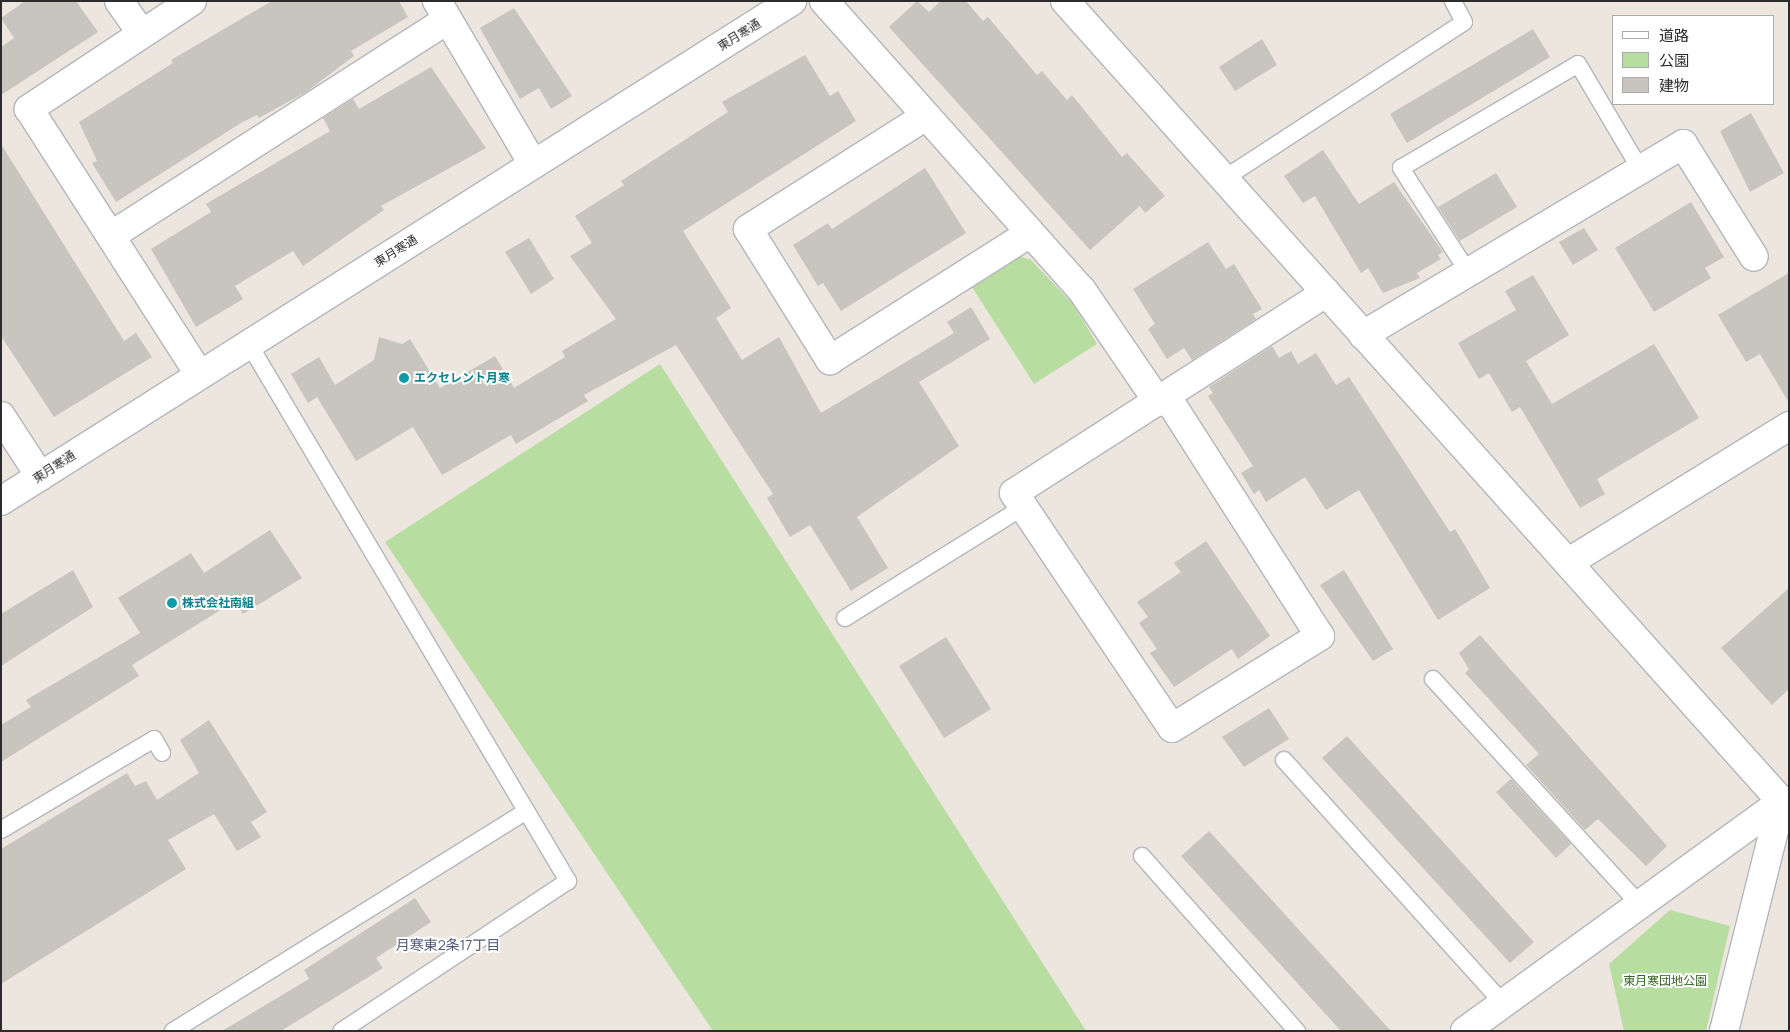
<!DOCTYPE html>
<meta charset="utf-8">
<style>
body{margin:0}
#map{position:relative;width:1790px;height:1032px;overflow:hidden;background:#ece6df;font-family:Manrope,"Noto Sans JP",sans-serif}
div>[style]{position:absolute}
.green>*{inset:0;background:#b8dda1}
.building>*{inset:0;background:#c8c4be}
.roads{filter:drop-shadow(1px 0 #b3b6be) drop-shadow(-1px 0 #b3b6be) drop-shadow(0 1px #b3b6be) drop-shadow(0 -1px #b3b6be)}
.lane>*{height:16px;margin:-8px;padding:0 8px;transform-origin:8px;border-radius:8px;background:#fff}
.street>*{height:28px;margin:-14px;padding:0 14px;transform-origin:14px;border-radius:14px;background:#fff}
.secondary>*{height:28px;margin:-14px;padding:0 14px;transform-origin:14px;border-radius:14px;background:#fff}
.dots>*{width:14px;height:14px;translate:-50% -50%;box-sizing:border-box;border:2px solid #fff;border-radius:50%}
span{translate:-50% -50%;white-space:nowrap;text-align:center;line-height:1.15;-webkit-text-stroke:4px #fff;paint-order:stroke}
.street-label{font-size:12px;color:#2c2c2c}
.culture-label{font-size:12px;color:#0d838f;font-weight:700}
.left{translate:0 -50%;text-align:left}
.park-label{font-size:12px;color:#326322}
.neighbourhood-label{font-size:14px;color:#505978}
.frame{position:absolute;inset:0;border:2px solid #2c2c2c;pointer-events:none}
.legend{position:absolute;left:1612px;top:15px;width:162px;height:90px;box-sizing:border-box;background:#fff;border:1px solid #ababab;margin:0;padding:6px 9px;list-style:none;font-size:15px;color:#2c2c2c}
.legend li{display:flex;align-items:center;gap:10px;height:25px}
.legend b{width:25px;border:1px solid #ababab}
</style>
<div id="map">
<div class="green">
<i style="clip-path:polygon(1019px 256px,1031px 260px,1073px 304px,1097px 344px,1034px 384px,972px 287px)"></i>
<i style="clip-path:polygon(660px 364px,1086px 1031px,713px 1031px,385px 542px)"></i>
<i style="clip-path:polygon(1670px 910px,1730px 926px,1706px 1031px,1624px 1031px,1609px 964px)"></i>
</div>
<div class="building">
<i style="clip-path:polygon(25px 1px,76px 1px,98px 32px,1px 95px,1px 47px,14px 38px,1px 18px)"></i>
<i style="clip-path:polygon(272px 1px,399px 1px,408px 17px,351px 51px,354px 56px,306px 92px,259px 118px,257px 115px,241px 123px,116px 202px,92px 163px,97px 161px,79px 122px,173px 63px,171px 60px)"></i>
<i style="clip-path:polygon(917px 1px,929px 12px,941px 1px,966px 1px,983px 21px,988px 17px,1037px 75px,1042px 71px,1067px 100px,1072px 95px,1122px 157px,1127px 153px,1165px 196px,1145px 213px,1140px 206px,1090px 250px,889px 27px)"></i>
<i style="clip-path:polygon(514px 8px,572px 96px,551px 109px,539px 88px,520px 99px,480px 28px)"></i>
<i style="clip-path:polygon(1533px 29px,1550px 57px,1407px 143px,1390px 114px)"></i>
<i style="clip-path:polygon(1262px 39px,1277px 65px,1235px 91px,1219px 67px)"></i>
<i style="clip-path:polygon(805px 55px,830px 96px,838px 91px,856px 121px,683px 231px,731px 308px,716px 318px,742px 360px,779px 337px,821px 413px,954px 333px,947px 322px,971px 307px,990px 339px,919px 382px,959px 446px,857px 517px,888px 568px,851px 591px,810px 525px,790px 537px,767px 498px,773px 494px,676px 345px,584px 395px,588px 401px,516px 444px,511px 435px,442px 475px,413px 427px,356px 461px,317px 397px,308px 403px,291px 374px,319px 357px,335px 385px,374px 360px,379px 337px,402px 344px,410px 339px,440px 388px,495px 356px,514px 388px,565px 357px,562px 351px,616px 319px,570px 256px,592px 243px,575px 216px,624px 185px,621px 181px,728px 112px,722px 102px)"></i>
<i style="clip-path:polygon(431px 67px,486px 148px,381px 206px,384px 210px,303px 266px,293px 251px,235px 286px,243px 299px,196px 327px,151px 249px,211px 212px,206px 204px,330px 131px,323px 118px,353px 99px,359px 109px)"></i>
<i style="clip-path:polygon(1751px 113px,1784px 173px,1750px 192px,1720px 131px)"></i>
<i style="clip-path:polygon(1px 144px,124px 341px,136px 333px,152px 357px,54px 417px,1px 336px)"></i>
<i style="clip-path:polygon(1323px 150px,1359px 204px,1394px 182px,1443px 252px,1438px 255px,1441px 259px,1417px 273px,1420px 278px,1383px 293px,1368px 268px,1361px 273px,1315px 196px,1303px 203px,1284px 176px)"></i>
<i style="clip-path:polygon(925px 168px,966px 233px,841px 311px,823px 283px,818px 286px,793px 245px,828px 223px,832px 229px)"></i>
<i style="clip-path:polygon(1496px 173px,1517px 207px,1460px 241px,1438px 207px)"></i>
<i style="clip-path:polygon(1691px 202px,1724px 257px,1705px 268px,1711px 278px,1654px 312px,1615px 248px)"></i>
<i style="clip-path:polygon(1584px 228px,1598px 250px,1573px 265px,1559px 242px)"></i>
<i style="clip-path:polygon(529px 238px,554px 279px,531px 294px,505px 252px)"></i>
<i style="clip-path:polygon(1208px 242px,1226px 269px,1234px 264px,1262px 309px,1253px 314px,1256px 319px,1192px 360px,1184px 348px,1167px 359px,1148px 329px,1155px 324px,1133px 289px)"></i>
<i style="clip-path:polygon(1789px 273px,1789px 403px,1760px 354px,1746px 362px,1718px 315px)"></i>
<i style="clip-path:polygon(1533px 275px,1569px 335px,1526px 361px,1552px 404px,1654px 344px,1699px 418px,1597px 479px,1605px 494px,1580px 508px,1520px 407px,1512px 412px,1489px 373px,1479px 379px,1458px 343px,1516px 310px,1505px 291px)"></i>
<i style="clip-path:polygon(1272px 346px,1279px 358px,1291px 351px,1298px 364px,1316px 353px,1336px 385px,1349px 377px,1450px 532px,1455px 529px,1490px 588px,1438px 620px,1359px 490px,1326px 510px,1305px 477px,1266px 502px,1259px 490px,1254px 494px,1241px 473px,1253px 466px,1208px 396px,1213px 393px,1209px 387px)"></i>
<i style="clip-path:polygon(270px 530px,302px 578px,243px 614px,235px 601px,132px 665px,139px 676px,1px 762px,1px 725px,31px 707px,26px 700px,140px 633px,118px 598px,191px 553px,204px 573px)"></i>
<i style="clip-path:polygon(1206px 541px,1270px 636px,1238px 659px,1232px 649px,1174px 687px,1150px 653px,1157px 649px,1139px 623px,1148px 617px,1137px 602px,1181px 572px,1174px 563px)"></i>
<i style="clip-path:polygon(73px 570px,93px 607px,1px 666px,1px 614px)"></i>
<i style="clip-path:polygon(1344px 570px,1393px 649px,1373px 661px,1320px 585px)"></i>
<i style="clip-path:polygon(1789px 588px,1789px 689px,1772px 705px,1721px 648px)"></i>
<i style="clip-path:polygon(1480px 635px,1667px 846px,1646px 866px,1598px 819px,1585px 830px,1526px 765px,1539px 754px,1465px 673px,1469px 669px,1459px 653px)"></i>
<i style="clip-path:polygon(946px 637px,991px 709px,944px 738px,899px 666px)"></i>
<i style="clip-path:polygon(1269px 708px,1289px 739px,1244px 767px,1222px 737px)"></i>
<i style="clip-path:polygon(209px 720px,267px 812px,251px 822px,261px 837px,237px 851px,214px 814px,168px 840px,186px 869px,1px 984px,1px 849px,127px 773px,135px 786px,146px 781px,157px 800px,199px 773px,180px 740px)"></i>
<i style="clip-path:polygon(1347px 736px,1534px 942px,1510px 963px,1322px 758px)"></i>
<i style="clip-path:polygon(1511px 779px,1571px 844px,1556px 858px,1496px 792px)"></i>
<i style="clip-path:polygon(1209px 831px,1391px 1031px,1341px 1031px,1181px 856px)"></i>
<i style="clip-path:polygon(415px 898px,431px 922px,376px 958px,383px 968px,281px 1031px,222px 1031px,309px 979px,304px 970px)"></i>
</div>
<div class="roads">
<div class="lane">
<i style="left:1225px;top:178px;width:285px;rotate:-33.1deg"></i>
<i style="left:1464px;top:22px;width:24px;rotate:-118deg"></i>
<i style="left:1468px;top:272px;width:124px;rotate:-122.8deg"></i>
<i style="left:1401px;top:168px;width:205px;rotate:-30.4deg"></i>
<i style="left:1578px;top:64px;width:122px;rotate:59.4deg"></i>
<i style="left:249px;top:344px;width:625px;rotate:59.29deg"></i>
<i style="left:568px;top:881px;width:272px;rotate:146.5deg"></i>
<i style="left:845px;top:618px;width:210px;rotate:-31.9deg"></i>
<i style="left:1433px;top:679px;width:306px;rotate:47.5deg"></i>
<i style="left:1284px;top:760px;width:327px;rotate:48deg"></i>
<i style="left:1px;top:830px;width:178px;rotate:-30.7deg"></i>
<i style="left:154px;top:739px;width:16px;rotate:60deg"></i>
<i style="left:1142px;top:856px;width:234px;rotate:48.5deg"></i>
<i style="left:173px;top:1031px;width:416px;rotate:-31.9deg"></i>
</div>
<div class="street">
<i style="left:119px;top:1px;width:39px;rotate:55deg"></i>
<i style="left:192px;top:1px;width:196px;rotate:146.5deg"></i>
<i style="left:29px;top:109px;width:315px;rotate:57.3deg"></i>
<i style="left:437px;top:1px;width:189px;rotate:59.5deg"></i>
<i style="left:824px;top:1px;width:386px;rotate:48.3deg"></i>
<i style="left:1081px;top:289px;width:137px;rotate:55.7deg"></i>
<i style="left:1065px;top:1px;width:1086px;rotate:48.17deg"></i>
<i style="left:926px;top:116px;width:211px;rotate:147.6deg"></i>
<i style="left:748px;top:229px;width:155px;rotate:58deg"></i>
<i style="left:830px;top:360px;width:237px;rotate:-32.4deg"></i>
<i style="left:112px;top:235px;width:398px;rotate:-32.7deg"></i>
<i style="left:1363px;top:335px;width:373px;rotate:-30.8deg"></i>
<i style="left:1683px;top:144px;width:133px;rotate:57.9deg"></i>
<i style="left:1167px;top:397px;width:284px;rotate:57.4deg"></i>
<i style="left:1320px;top:636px;width:174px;rotate:148.1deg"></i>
<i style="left:1172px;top:728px;width:283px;rotate:-123.9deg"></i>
<i style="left:1014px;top:493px;width:371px;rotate:-32.7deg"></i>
<i style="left:1px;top:416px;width:72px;rotate:57deg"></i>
<i style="left:1569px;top:562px;width:259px;rotate:-31.7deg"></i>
<i style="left:1465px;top:1031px;width:390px;rotate:-35.9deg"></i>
<i style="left:1724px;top:1031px;width:236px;rotate:-76deg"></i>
</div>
<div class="secondary">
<i style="left:1px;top:501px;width:936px;rotate:-32.3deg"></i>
</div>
</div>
<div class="dots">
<i style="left:404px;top:378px;background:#0f9aa8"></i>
<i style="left:172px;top:603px;background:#0f9aa8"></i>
</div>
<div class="street-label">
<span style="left:739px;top:35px;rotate:-32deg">東月寒通</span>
<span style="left:396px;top:251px;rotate:-32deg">東月寒通</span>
<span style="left:54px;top:467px;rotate:-33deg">東月寒通</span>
</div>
<div class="culture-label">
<span class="left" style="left:414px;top:378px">エクセレント月寒</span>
<span class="left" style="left:182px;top:603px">株式会社南組</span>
</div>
<div class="park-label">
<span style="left:1665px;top:981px">東月寒団地公園</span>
</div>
<div class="neighbourhood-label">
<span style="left:448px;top:945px">月寒東2条17丁目</span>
</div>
<div class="frame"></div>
<ul class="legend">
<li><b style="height:6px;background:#fff"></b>道路</li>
<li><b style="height:14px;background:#b8dda1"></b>公園</li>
<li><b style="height:14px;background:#c8c4be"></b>建物</li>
</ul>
</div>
